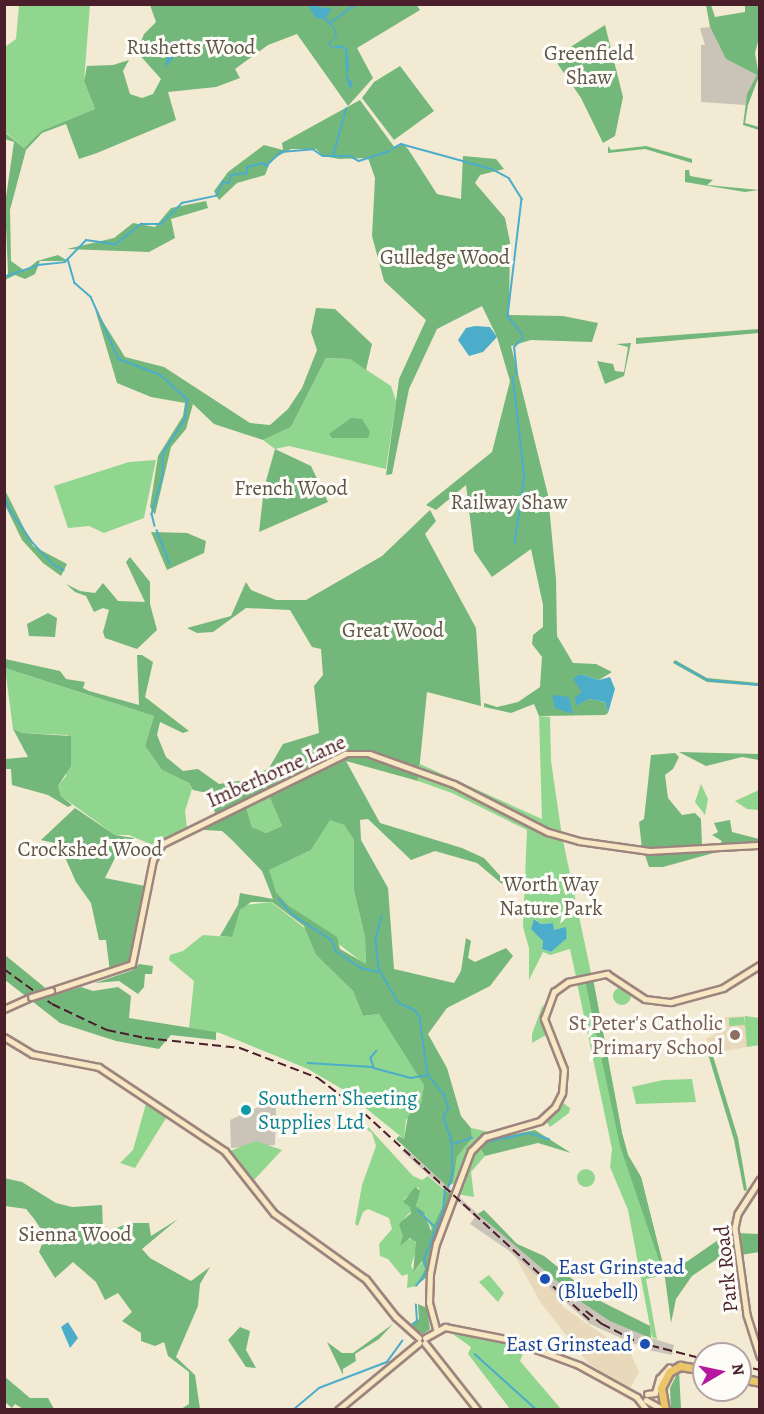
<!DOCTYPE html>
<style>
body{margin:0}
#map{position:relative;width:764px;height:1414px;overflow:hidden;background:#f3ead3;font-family:Alegreya,serif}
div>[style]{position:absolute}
.built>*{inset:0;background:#e8d9ba}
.industrial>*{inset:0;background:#c9c3b8}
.green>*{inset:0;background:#91d68f}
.round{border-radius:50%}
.forest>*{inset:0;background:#74b77a}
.water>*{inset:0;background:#4cadcb}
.stream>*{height:1.5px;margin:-0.75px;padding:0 0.75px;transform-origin:0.75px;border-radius:0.75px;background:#4cadcb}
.roads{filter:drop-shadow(2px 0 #9e847f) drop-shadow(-2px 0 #9e847f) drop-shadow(0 2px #9e847f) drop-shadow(0 -2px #9e847f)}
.secondary>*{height:4.5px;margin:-2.25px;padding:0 2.25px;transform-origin:2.25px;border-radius:2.25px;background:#f7e8c3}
.highway>*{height:7px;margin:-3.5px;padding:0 3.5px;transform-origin:3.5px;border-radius:3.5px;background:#ebc669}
.rail>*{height:1.5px;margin-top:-0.75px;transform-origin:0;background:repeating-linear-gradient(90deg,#4a1f2b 0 9px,transparent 0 13.5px)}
.bridges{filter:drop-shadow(2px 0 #9e847f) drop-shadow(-2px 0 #9e847f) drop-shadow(0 2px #9e847f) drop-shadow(0 -2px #9e847f)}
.secondary-bridge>*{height:4.5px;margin:-2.25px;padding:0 2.25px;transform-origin:2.25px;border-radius:2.25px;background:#f7e8c3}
.dots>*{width:16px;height:16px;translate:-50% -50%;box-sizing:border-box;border:3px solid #fdfcf7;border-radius:50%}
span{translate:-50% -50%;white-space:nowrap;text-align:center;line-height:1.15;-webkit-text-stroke:6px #fdfcf7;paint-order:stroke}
.park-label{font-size:21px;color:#5f5649}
.street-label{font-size:21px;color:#4a1f2b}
.education-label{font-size:21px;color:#785e54}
.right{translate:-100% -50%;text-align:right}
.culture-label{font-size:21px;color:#0d838f}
.left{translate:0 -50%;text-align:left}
.transit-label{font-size:21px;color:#164399}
.frame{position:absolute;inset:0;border:6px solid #4a1f2b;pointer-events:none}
.north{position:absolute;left:692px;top:1342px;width:60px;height:60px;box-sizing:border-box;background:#fdfcf7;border:2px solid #b5a4a5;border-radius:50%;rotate:81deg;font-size:16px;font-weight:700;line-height:24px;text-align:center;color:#4a1f2b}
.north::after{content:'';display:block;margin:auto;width:21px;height:27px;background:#b5179e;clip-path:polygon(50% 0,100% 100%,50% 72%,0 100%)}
</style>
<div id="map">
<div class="built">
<i style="clip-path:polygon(745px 1016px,759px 1018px,759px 1045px,712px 1053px,706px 1039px,727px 1028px,723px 1017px)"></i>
<i style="clip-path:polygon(516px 1258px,558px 1295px,563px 1307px,631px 1354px,639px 1372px,631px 1387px,626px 1388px,588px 1363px,541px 1303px)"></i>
</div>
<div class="industrial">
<i style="clip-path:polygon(710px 27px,726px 59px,757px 75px,746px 105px,701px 102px,701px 45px,705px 45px,700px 28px)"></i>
<i style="clip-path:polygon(264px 1105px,276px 1107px,275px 1145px,231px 1148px,230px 1120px,245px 1113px,247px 1107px,249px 1111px)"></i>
<i style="clip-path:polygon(405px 1148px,478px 1214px,484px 1210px,517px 1244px,544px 1256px,598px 1300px,650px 1326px,651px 1338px,674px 1345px,672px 1355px,648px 1350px,590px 1324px,508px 1250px,470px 1224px,475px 1217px,402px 1151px)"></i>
</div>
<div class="green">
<i style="clip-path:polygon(19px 5px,90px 5px,84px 81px,95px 109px,41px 131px,24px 148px,5px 132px,5px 47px,16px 39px)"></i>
<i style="clip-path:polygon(326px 358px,350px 359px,391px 386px,396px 401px,386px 469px,289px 446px,275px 449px,263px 440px,291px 427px)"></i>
<i style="clip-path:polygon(156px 460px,144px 518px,104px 533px,89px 526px,68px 528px,54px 486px,129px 462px)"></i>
<i style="clip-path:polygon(5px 668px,154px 716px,145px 746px,162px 770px,189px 783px,192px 789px,185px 811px,187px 828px,155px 846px,129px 835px,115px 835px,61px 796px,58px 786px,66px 776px,68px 735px,23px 733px,13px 729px)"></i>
<i style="clip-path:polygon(evenodd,539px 716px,550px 717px,551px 761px,562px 836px,591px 973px,576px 977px,570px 949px,550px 955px,543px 952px,529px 980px,529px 948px,523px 927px,527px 830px,452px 793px,418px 781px,420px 764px,542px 819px,539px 716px,535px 919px,541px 924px,553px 923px,553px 930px,568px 936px,551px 952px,542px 949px,543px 941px,532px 926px,535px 919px)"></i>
<i style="clip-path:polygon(701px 784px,708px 799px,705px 815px,695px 802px)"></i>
<i style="clip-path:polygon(759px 790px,759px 810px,747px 809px,735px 801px)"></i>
<i style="clip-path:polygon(267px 791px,282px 826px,266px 833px,252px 827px,245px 804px)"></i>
<i style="clip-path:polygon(330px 819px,344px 825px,354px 840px,354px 891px,365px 937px,366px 965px,289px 906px,276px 892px,268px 870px,311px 850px)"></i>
<i style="clip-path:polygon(271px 902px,306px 929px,316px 955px,353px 991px,363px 1016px,379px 1014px,401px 1043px,424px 1085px,421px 1103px,406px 1120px,404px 1139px,342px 1089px,308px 1069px,220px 1033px,189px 1028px,194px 981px,169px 960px,170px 955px,183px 951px,203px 935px,231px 937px,236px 916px,244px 905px)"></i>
<i style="clip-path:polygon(593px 979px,622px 1133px,628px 1155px,641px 1177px,666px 1277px,659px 1268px,660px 1276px,646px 1279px,657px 1339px,652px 1337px,628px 1210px,610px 1167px,612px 1149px,577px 983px)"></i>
<i class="round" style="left:613px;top:987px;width:18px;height:18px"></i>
<i style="clip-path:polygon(543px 1004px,546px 1035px,532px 1043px,532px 1034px)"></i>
<i style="clip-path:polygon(745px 1016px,759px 1018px,759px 1045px,747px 1047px,745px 1025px,729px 1026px,729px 1018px,744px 1017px,745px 1025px)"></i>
<i style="clip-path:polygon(692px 1079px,696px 1102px,636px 1104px,632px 1087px,663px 1080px)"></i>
<i style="clip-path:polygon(147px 1100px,168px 1115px,135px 1168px,120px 1163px,133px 1150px)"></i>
<i style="clip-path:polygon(562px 1102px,570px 1108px,569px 1113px,550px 1127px,546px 1121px)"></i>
<i style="clip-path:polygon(360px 1118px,413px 1176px,422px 1180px,428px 1176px,443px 1189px,445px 1201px,432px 1230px,425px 1214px,416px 1206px,419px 1187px,404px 1199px,412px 1210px,404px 1219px,407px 1240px,414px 1238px,417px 1247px,411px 1266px,414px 1272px,423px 1261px,425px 1269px,416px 1286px,407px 1288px,408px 1274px,402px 1276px,388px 1259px,380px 1256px,379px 1244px,392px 1229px,389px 1218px,368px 1209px,363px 1212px,358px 1226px,355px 1224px,362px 1185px,376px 1146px,372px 1133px,357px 1122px)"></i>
<i style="clip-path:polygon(471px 1128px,489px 1132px,474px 1141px,485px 1156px,471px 1172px,474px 1197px,457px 1194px,453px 1183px,457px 1157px,472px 1138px)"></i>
<i style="clip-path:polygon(256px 1141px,282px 1150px,254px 1180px,230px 1151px)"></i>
<i class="round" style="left:577px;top:1169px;width:18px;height:18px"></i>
<i style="clip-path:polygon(489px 1275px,504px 1293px,498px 1302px,479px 1282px)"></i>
<i style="clip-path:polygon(447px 1330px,525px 1348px,520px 1361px,561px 1409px,510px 1409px,468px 1354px,471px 1347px)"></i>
</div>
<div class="forest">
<i style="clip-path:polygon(416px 4px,420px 10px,357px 48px,373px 78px,348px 106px,297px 34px,268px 45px,235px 69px,240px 78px,216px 87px,168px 92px,176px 120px,97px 153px,79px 159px,66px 124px,42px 133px,26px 150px,10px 210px,11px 261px,25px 271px,37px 261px,58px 255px,68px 261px,40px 261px,35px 274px,25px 279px,15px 275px,5px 280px,8px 273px,5px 204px,14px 142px,5px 139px,4px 132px,24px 148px,41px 131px,95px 109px,84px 81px,87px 66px,113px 65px,129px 60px,123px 71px,130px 94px,142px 98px,153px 94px,161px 79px,137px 52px,144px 34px,156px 22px,150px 5px)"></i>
<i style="clip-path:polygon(706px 5px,711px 5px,715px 17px,745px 12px,745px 5px,759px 5px,759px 38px,755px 53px,759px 76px,748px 105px,745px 123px,759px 127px,759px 130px,743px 125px,747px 94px,757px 75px,726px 59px,710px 27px)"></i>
<i style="clip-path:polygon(605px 25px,623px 97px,615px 136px,603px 143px,581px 98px,557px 63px,572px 46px)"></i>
<i style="clip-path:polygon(400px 66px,434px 111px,394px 140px,362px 98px,374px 82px)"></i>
<i style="clip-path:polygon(360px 100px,395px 148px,402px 143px,408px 149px,437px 194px,461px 199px,463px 156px,496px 159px,504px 169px,480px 175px,475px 183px,505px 218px,510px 242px,509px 315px,563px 316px,598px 323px,592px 342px,531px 340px,511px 346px,548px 495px,556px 579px,557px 636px,573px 663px,596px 664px,612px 672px,599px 680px,580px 674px,582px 692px,577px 705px,589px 699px,605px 702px,608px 713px,605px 715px,539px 716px,534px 704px,511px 713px,484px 707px,484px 703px,497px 707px,518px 702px,540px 687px,542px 657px,532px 644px,533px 635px,543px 627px,543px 605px,531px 549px,492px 577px,474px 551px,466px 485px,436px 510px,426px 505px,492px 452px,510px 381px,497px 337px,482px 306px,437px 329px,409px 389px,392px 474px,386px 475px,399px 379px,426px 320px,384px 281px,372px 236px,375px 178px,368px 158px,339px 159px,323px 156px,316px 149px,291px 149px,271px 160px,265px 175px,237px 183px,219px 200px,214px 191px,228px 172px,264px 145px,283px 150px,282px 143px)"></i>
<i style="clip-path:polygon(608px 146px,611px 150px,646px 146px,692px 159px,692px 163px,645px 149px,608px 153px)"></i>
<i style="clip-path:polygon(685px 170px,689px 170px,690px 176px,713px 180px,707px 185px,759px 190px,745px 192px,685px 182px)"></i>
<i style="clip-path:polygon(206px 201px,208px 208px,171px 219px,175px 238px,149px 252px,67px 249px,114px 238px,133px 223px,155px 227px,171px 208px)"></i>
<i style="clip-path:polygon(316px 308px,335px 309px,372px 344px,366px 370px,350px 359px,326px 358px,291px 427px,263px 440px,214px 424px,193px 404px,186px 429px,171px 447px,155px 515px,150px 507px,158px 456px,183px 416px,185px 403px,151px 397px,117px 383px,95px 309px,125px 357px,164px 367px,250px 423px,270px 425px,288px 409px,302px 388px,317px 350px,311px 332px)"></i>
<i style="clip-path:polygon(759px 329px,759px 333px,636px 344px,636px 338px)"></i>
<i style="clip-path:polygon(631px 343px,624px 376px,605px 384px,597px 361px,613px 364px,615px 371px,624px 372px,628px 347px,616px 344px)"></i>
<i style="clip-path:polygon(351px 418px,362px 419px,370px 432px,368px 438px,332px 438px,329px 434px)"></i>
<i style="clip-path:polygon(275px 449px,311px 466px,328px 502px,259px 532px,264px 488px)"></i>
<i style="clip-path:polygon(4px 488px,33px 546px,67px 564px,61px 576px,43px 563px,22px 540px,5px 505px)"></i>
<i style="clip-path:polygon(evenodd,430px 510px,436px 521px,425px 534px,476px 628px,481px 706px,427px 692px,418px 781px,346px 761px,380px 823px,462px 848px,484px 858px,504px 880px,502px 884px,477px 863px,435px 851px,411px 860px,368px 819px,360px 820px,361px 840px,388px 888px,394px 969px,454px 983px,461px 971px,466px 938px,471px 941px,468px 958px,475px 962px,506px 948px,513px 956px,490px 986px,447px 1008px,428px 1034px,447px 1068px,461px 1116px,471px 1128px,472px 1138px,457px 1157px,453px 1183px,448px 1187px,396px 1139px,399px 1136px,404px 1139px,408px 1116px,421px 1103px,424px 1085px,379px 1014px,363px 1016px,353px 991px,316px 955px,304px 926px,272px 902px,251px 902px,240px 910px,232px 937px,220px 936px,238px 905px,240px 893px,273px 899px,262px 871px,232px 840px,222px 831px,204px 830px,202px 825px,217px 817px,207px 793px,193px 790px,189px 783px,162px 770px,145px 746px,154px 716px,5px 668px,5px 659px,60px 671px,66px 679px,85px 682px,83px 688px,89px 691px,139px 705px,137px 655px,142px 655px,153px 662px,145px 697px,189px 731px,183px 733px,160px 722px,157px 735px,166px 757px,183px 771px,198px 769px,219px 784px,245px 780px,269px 768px,283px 744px,319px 733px,314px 686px,323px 675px,321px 649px,312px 647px,290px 610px,246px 608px,213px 632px,197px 633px,187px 628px,231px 616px,246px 582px,251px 590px,276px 600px,306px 600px,382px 556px,430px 510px,267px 791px,282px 826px,266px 833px,252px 827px,245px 804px,267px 791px,430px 510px,330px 820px,344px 825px,354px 840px,354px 891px,365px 937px,366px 964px,340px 949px,337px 937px,289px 906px,276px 892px,269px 870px,311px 850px,330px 820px)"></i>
<i style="clip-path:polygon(151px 532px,187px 533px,206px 541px,204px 553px,167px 570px)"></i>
<i style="clip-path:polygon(130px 557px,150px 582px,150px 604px,157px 630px,137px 649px,105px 638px,103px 632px,109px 610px,103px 608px,94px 612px,86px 596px,75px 592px,66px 584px,80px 591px,95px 593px,103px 583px,118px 601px,145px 602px,126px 562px)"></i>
<i style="clip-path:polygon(48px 613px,57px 618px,55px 637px,29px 636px,27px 624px)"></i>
<i style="clip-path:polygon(675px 660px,707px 678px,759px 683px,759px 686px,707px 682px,673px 663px)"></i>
<i style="clip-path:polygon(13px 729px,23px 733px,71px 736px,71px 766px,58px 786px,61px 796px,72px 805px,68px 807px,48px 795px,12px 785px,11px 769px,5px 769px,5px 759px,28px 757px)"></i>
<i style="clip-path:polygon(679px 752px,759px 754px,759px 760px,742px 757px,706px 766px)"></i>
<i style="clip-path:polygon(675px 753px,679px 757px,673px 769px,665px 775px,668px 798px,682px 815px,695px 813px,701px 819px,702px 846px,642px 849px,639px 822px,644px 819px,651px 755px)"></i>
<i style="clip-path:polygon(75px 808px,115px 835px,134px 838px,132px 852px,120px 848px,105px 878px,145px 886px,131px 961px,110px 972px,106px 940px,99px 940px,91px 903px,76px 882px,59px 844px,41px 840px)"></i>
<i style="clip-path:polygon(730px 820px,732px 832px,759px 839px,759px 843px,719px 845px,722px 841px,712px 835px,718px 832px,714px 823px)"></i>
<i style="clip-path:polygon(718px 847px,717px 852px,663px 867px,649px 867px,645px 855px)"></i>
<i style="clip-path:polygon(5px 955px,54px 995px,81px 987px,93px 991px,118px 987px,131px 996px,129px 1018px,216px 1032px,216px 1040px,171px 1035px,159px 1049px,116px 1041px,60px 1023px,5px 980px)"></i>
<i style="clip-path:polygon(139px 964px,153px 966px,152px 974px,145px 974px,144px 987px,138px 994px,119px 981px,95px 983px,133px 970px)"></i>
<i style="clip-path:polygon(593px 979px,622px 1133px,628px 1155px,641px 1177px,666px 1276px,721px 1238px,736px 1233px,759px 1234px,759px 1252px,717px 1259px,692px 1276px,676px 1299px,671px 1323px,665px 1278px,620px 1146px,585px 980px)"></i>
<i style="clip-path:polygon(712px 1053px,738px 1138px,747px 1190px,744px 1191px,734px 1140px,708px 1054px)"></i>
<i style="clip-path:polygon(535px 1130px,571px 1153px,538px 1143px,485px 1156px,481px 1150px,486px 1140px)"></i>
<i style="clip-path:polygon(4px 1178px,22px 1182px,56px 1203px,72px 1207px,102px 1205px,103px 1229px,108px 1232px,128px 1223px,149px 1223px,151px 1236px,178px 1219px,142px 1249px,150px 1258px,191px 1281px,210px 1267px,200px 1284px,198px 1306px,176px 1357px,195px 1375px,200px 1409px,181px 1409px,189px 1404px,189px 1372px,168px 1356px,164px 1342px,155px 1346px,141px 1341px,141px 1333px,122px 1321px,132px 1312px,118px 1293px,105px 1300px,96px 1282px,73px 1262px,55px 1278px,39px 1252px,45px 1236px,35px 1220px,26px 1209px,5px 1206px)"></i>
<i style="clip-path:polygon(415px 1187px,420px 1191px,416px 1206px,424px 1212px,431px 1231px,445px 1201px,443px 1189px,452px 1195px,428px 1276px,416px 1286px,425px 1269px,422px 1261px,413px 1273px,416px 1242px,410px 1238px,400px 1246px,403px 1236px,399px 1224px,411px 1213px,410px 1207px,403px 1202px)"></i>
<i style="clip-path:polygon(484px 1210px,517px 1244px,544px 1256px,598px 1300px,650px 1326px,651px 1338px,610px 1321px,583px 1303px,478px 1214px)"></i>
<i style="clip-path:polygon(418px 1304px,427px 1308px,430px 1329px,423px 1334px,411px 1327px,419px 1319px)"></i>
<i style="clip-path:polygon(393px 1324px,379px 1339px,355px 1354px,356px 1361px,343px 1369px,343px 1375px,327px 1342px,342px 1353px,353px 1353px)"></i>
<i style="clip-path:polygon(240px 1327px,250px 1331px,246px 1350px,256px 1368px,246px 1367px,228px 1340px)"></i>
<i style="clip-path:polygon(679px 1370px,681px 1409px,671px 1410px,670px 1388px)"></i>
<i style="clip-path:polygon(4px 1376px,30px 1398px,48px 1398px,54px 1409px,23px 1409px,15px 1404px,12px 1408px,5px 1402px)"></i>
</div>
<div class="water">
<i style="clip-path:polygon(308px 5px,332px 9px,326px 17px,336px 30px,337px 36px,329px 44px,333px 47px,339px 45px,347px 48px,349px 66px,347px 76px,353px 84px,350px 89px,346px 77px,345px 49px,330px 47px,328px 43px,335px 37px,335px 30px,324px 19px,316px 18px)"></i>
<i style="clip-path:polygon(169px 42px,174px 42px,179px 51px,165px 68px)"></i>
<i style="clip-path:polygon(475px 326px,490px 327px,497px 337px,483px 352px,469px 356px,458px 340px,466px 328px)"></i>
<i style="clip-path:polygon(580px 674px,599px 680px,610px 677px,615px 689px,608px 713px,605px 702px,589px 699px,576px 706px,575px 697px,582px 692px,573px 679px)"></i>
<i style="clip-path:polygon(552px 695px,569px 697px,573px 714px,555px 708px)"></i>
<i style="clip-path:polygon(534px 919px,541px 924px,553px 923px,554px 930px,566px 927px,567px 938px,551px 952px,542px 949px,543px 941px,531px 929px)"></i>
<i style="clip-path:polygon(68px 1322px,78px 1338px,70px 1348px,61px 1327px)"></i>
</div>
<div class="stream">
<i style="left:330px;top:23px;width:32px;rotate:-36deg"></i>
<i style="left:392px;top:149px;width:10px;rotate:-29deg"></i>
<i style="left:401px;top:144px;width:94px;rotate:15.4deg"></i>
<i style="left:492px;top:169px;width:19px;rotate:28deg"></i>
<i style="left:509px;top:178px;width:25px;rotate:58deg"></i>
<i style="left:522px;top:199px;width:118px;rotate:96.8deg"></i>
<i style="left:508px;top:316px;width:23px;rotate:52deg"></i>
<i style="left:333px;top:156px;width:49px;rotate:-74.5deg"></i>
<i style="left:68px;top:259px;width:25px;rotate:74deg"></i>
<i style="left:75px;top:283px;width:21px;rotate:41deg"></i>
<i style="left:91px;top:297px;width:68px;rotate:65.7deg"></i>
<i style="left:119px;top:359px;width:45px;rotate:20.9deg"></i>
<i style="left:161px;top:375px;width:37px;rotate:43deg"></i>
<i style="left:188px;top:400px;width:20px;rotate:99deg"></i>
<i style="left:185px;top:420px;width:40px;rotate:122.9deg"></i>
<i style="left:163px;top:454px;width:22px;rotate:90deg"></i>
<i style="left:163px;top:476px;width:40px;rotate:106deg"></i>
<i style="left:152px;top:514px;width:12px;rotate:76deg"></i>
<i style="left:4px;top:277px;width:36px;rotate:-19deg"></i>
<i style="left:38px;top:265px;width:27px;rotate:-6deg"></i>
<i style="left:65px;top:262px;width:30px;rotate:-46deg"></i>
<i style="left:86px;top:240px;width:30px;rotate:8deg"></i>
<i style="left:116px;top:244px;width:32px;rotate:-39deg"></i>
<i style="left:141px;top:224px;width:20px"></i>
<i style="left:161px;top:224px;width:30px;rotate:-45deg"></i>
<i style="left:182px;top:203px;width:35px;rotate:-12deg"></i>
<i style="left:216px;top:196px;width:16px;rotate:-63deg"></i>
<i style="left:223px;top:182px;width:6px;rotate:9deg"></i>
<i style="left:229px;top:183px;width:8px;rotate:-76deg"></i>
<i style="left:231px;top:175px;width:16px;rotate:-7deg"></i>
<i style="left:247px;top:173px;width:6px;rotate:-90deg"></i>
<i style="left:247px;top:167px;width:17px;rotate:-13deg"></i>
<i style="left:264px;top:163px;width:4px;rotate:56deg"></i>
<i style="left:266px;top:166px;width:21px;rotate:-43deg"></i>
<i style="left:281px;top:152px;width:32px;rotate:-5deg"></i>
<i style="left:313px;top:149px;width:12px;rotate:35deg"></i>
<i style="left:323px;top:156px;width:27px"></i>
<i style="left:350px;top:156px;width:10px;rotate:29deg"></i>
<i style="left:359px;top:161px;width:32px;rotate:-18deg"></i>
<i style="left:517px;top:375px;width:28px;rotate:-96deg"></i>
<i style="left:514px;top:347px;width:13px;rotate:-45deg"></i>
<i style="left:513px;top:377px;width:101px;rotate:83.2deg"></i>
<i style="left:525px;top:477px;width:67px;rotate:98.6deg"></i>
<i style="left:4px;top:494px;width:15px;rotate:70deg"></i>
<i style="left:9px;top:508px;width:42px;rotate:55.6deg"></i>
<i style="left:33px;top:543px;width:30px;rotate:46deg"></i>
<i style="left:54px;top:565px;width:11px;rotate:27deg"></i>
<i style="left:157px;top:530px;width:36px;rotate:69deg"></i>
<i style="left:675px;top:662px;width:37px;rotate:29deg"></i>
<i style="left:707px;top:680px;width:53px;rotate:5.4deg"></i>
<i style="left:279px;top:899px;width:21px;rotate:49deg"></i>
<i style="left:293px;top:915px;width:46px;rotate:32.7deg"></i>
<i style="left:332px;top:940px;width:12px;rotate:70deg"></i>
<i style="left:336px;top:951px;width:30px;rotate:34deg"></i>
<i style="left:361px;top:968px;width:17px;rotate:13deg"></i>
<i style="left:382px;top:916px;width:25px;rotate:104deg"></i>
<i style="left:376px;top:940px;width:29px;rotate:84deg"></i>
<i style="left:379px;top:969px;width:39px;rotate:60deg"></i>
<i style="left:399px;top:1003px;width:17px;rotate:24deg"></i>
<i style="left:415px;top:1010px;width:9px;rotate:54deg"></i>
<i style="left:420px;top:1017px;width:59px;rotate:82.1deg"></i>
<i style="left:377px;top:1051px;width:9px;rotate:131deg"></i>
<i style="left:371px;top:1058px;width:10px;rotate:73deg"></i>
<i style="left:374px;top:1068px;width:38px;rotate:15deg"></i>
<i style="left:411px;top:1078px;width:17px;rotate:-10deg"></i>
<i style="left:428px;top:1075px;width:25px;rotate:50deg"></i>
<i style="left:444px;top:1094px;width:15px;rotate:70deg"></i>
<i style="left:449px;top:1108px;width:10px;rotate:119deg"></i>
<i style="left:444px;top:1117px;width:25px;rotate:72deg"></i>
<i style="left:452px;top:1141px;width:32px;rotate:88deg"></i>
<i style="left:453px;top:1173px;width:15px;rotate:106deg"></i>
<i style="left:308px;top:1063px;width:64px;rotate:3.6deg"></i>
<i style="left:482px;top:1143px;width:48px;rotate:-12deg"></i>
<i style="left:529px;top:1133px;width:21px;rotate:17deg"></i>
<i style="left:453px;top:1144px;width:20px;rotate:-18deg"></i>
<i style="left:418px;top:1210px;width:23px;rotate:45deg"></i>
<i style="left:416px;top:1286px;width:18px;rotate:-52deg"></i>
<i style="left:427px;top:1272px;width:12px;rotate:-104deg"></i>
<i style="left:424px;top:1260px;width:53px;rotate:-68.8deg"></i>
<i style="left:443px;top:1211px;width:21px;rotate:-85deg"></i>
<i style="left:410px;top:1326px;width:9px;rotate:-36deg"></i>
<i style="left:417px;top:1321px;width:16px;rotate:-94deg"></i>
<i style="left:475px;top:1354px;width:84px;rotate:42.1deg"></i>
<i style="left:293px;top:1410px;width:34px;rotate:-40deg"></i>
<i style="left:319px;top:1388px;width:73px;rotate:-20.9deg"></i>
<i style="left:387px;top:1362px;width:26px;rotate:-54deg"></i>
</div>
<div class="roads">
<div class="secondary">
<i style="left:51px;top:991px;width:85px;rotate:-18.4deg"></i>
<i style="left:132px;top:964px;width:106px;rotate:-78.6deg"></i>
<i style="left:153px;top:860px;width:18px;rotate:-61deg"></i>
<i style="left:162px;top:844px;width:204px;rotate:-26.2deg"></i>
<i style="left:345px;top:754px;width:25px"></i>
<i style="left:370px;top:754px;width:89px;rotate:19.7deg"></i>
<i style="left:454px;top:784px;width:106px;rotate:27.1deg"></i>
<i style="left:548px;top:832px;width:32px;rotate:16deg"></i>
<i style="left:579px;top:841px;width:71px;rotate:8.1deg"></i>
<i style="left:649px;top:851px;width:111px;rotate:-3.1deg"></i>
<i style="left:4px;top:1009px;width:30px;rotate:-24deg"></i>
<i style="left:4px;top:1037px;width:33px;rotate:31deg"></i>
<i style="left:32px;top:1054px;width:68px;rotate:11deg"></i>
<i style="left:99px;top:1067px;width:151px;rotate:33.7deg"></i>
<i style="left:225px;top:1151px;width:79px;rotate:51.7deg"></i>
<i style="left:274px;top:1213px;width:113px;rotate:35.7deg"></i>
<i style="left:366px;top:1279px;width:48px;rotate:51.7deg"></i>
<i style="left:396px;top:1317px;width:31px;rotate:42deg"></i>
<i style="left:760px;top:1180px;width:40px;rotate:122.9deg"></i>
<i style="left:738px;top:1214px;width:14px;rotate:102deg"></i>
<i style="left:735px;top:1228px;width:88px;rotate:82.1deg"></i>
<i style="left:747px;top:1315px;width:43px;rotate:72.4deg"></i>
<i style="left:436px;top:1329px;width:27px;rotate:-105deg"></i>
<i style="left:429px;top:1303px;width:29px;rotate:-88deg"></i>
<i style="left:430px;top:1274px;width:31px;rotate:-79deg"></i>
<i style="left:436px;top:1244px;width:99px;rotate:-69.4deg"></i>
<i style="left:471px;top:1151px;width:20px;rotate:-45deg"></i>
<i style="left:485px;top:1137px;width:57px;rotate:-16.2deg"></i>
<i style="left:540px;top:1121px;width:21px;rotate:-43deg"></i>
<i style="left:555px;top:1107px;width:16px;rotate:-63deg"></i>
<i style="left:562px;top:1093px;width:23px;rotate:-85deg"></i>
<i style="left:564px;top:1070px;width:55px;rotate:-111.4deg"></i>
<i style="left:544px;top:1019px;width:29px;rotate:-70deg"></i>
<i style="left:554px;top:992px;width:17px;rotate:-36deg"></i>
<i style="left:568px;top:982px;width:40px;rotate:-12deg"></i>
<i style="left:607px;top:974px;width:45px;rotate:33.3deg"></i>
<i style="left:645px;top:999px;width:26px;rotate:7deg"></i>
<i style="left:671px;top:1002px;width:54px;rotate:-15.1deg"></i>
<i style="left:723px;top:988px;width:44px;rotate:-31.9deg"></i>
<i style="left:425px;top:1338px;width:23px;rotate:-29deg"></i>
<i style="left:445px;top:1327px;width:67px;rotate:11.1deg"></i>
<i style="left:511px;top:1340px;width:72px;rotate:20.2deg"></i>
<i style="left:579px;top:1365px;width:66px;rotate:28.9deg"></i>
<i style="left:425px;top:1343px;width:85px;rotate:51.7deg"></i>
<i style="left:647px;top:1394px;width:8px;rotate:-7deg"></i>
<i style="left:655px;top:1393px;width:15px;rotate:-74deg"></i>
<i style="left:659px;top:1379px;width:15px;rotate:-48deg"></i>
<i style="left:637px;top:1397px;width:16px;rotate:52deg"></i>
<i style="left:646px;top:1400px;width:21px;rotate:29deg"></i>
<i style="left:338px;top:1410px;width:105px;rotate:-39.6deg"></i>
</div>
<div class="highway">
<i style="left:740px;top:1378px;width:20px;rotate:11deg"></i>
<i style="left:665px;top:1410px;width:22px;rotate:-100deg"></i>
<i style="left:661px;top:1388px;width:18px;rotate:-63deg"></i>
<i style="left:669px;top:1372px;width:13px;rotate:-29deg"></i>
<i style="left:680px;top:1366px;width:24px;rotate:9deg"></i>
</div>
</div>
<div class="rail">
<i style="left:4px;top:969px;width:59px;rotate:36.1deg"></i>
<i style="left:52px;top:1004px;width:61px;rotate:25.3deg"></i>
<i style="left:107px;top:1030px;width:39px;rotate:12deg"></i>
<i style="left:145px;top:1038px;width:96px;rotate:6deg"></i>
<i style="left:240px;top:1048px;width:84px;rotate:21deg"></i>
<i style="left:318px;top:1078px;width:58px;rotate:37.3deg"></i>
<i style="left:364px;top:1113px;width:306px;rotate:42.5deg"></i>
<i style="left:586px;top:1311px;width:21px;rotate:39deg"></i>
<i style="left:602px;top:1324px;width:39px;rotate:27deg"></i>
<i style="left:637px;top:1342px;width:69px;rotate:14.2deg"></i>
<i style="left:740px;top:1366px;width:20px;rotate:11deg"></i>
</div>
<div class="bridges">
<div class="secondary-bridge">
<i style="left:31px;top:997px;width:21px;rotate:-17deg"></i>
</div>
</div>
<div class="dots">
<i style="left:735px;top:1035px;background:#8d6e63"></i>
<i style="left:246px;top:1110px;background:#0f9aa8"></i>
<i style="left:545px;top:1279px;background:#1a4fb4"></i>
<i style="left:645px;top:1344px;background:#1a4fb4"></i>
</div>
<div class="park-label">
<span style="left:191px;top:47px">Rushetts Wood</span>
<span style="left:589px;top:65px">Greenfield<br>Shaw</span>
<span style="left:445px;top:257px">Gulledge Wood</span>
<span style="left:291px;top:488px">French Wood</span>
<span style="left:509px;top:502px">Railway Shaw</span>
<span style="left:393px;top:630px">Great Wood</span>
<span style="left:90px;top:849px">Crockshed Wood</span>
<span style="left:551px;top:896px">Worth Way<br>Nature Park</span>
<span style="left:75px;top:1234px">Sienna Wood</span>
</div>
<div class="street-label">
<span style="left:276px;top:771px;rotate:-24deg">Imberhorne Lane</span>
<span style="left:726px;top:1269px;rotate:-96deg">Park Road</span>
</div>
<div class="education-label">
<span class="right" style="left:723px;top:1035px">St Peter's Catholic<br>Primary School</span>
</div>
<div class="culture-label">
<span class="left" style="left:258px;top:1110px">Southern Sheeting<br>Supplies Ltd</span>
</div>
<div class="transit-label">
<span class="left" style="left:558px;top:1279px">East Grinstead<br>(Bluebell)</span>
<span class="right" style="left:632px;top:1344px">East Grinstead</span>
</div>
<div class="frame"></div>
<div class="north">N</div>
</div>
